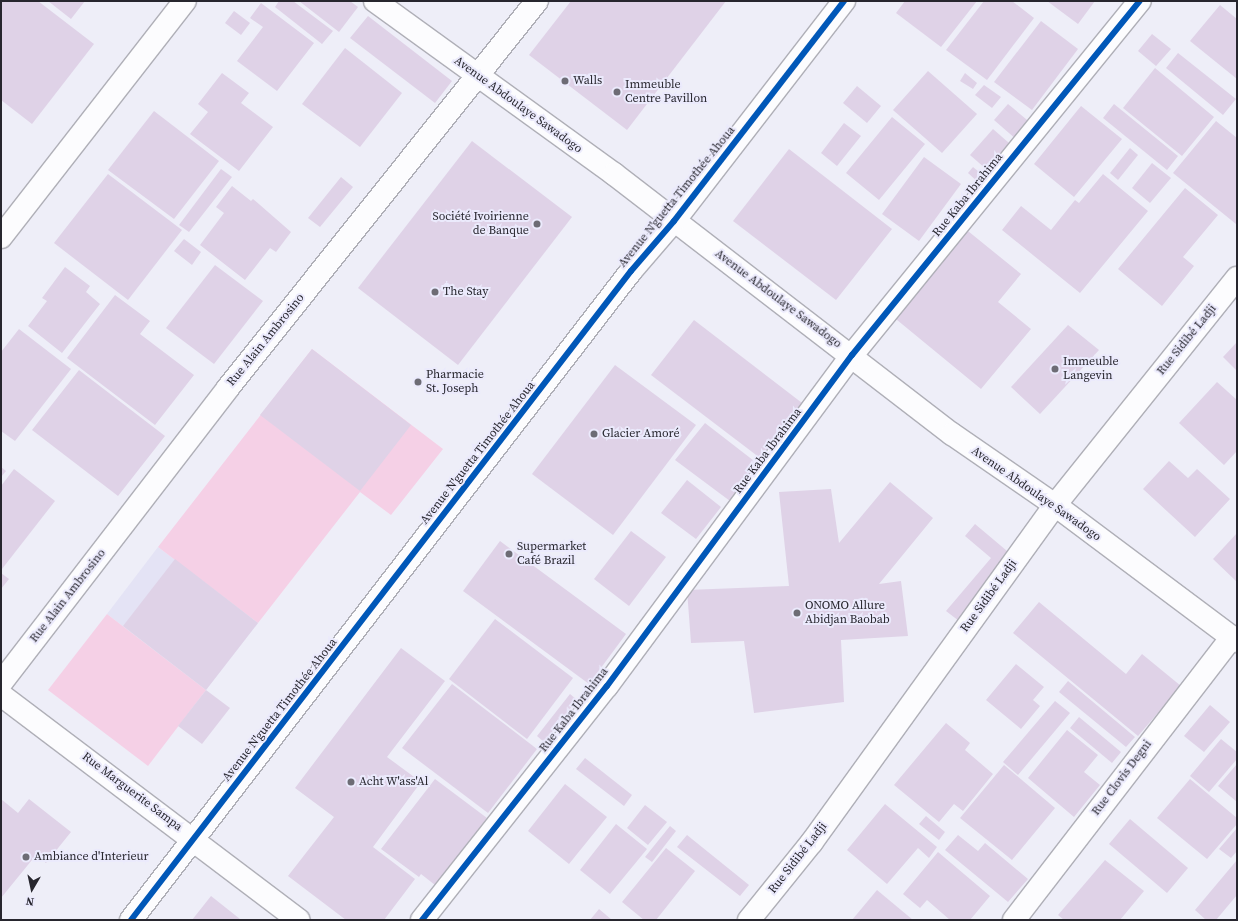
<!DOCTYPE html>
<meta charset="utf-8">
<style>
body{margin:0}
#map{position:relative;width:1238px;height:921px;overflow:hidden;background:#eeeef8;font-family:"Source Serif 4",serif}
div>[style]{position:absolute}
.built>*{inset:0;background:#e4e3f5}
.green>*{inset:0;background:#f5d0e6}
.building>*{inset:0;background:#dfd2e7}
.roads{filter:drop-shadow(1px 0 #afafb7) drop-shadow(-1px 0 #afafb7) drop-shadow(0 1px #afafb7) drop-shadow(0 -1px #afafb7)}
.street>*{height:22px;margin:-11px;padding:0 11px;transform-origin:11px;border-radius:11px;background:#fcfcfe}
.secondary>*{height:22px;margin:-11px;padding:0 11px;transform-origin:11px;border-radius:11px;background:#fcfcfe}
.cycleway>*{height:6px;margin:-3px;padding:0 3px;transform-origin:3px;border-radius:3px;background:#0057b8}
.dots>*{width:11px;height:11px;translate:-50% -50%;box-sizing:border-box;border:2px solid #ebeafc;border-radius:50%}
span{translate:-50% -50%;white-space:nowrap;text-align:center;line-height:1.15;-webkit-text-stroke:4px #ebeafc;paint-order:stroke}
.poi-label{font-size:12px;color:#27262e}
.left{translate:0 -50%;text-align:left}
.right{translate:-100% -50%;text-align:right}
.street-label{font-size:12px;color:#27262e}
.frame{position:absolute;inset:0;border:2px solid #27262e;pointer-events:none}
.north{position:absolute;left:12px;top:869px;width:40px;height:40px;-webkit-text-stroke:3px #ebeafc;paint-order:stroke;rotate:189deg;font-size:11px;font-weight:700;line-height:16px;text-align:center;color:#27262e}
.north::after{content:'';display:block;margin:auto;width:14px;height:18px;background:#27262e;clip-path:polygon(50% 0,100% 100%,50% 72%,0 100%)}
</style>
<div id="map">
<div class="built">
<i style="clip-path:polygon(158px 547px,258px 623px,206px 690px,107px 614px)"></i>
</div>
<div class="green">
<i style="clip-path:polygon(312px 349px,443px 449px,391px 515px,360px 492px,258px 623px,158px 547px)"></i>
<i style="clip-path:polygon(107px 614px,206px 690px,148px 766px,48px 690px)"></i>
</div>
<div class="building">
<i style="clip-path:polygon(1px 1px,38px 1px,94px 44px,32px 124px,1px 100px)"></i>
<i style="clip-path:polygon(48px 1px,85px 1px,71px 19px)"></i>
<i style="clip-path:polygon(279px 1px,293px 1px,333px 31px,322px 44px,275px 7px)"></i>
<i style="clip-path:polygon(299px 1px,350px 1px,358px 7px,339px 32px)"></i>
<i style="clip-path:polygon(571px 1px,726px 1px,627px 130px,529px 55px)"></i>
<i style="clip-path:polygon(905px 1px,977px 1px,941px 47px,896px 13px)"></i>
<i style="clip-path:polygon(984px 1px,1012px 1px,1034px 18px,987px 80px,946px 50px)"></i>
<i style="clip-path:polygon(1047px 1px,1095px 1px,1078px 24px)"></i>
<i style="clip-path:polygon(261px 3px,314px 43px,277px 91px,237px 61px,263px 27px,250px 18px)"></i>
<i style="clip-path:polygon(1220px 5px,1237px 19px,1237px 79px,1190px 41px)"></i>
<i style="clip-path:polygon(234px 11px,250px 23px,241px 35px,225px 23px)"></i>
<i style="clip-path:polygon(368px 16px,452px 81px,435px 103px,350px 38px)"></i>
<i style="clip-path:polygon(1041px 21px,1078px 49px,1032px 110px,994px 82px)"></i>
<i style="clip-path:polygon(1152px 34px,1171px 49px,1156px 66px,1138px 51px)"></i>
<i style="clip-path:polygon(345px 48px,402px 93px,360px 147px,302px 104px)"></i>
<i style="clip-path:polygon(1178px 53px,1236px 99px,1223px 115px,1166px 68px)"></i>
<i style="clip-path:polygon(1155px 68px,1214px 117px,1182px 156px,1123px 108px)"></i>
<i style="clip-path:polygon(928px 71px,977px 114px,942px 153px,893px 110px)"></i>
<i style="clip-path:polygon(222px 73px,249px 93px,241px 103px,273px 127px,239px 171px,190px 134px,208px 112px,198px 104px)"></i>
<i style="clip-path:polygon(965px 73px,977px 83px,973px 89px,960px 81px)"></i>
<i style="clip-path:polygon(984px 85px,1001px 97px,992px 108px,975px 95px)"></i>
<i style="clip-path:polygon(857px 86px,881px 106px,867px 123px,843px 103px)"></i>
<i style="clip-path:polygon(1008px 104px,1032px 124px,1017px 140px,994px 120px)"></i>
<i style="clip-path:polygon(1114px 104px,1178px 156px,1167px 170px,1103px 118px)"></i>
<i style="clip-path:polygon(1081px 106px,1122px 139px,1074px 197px,1034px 164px)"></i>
<i style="clip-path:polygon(154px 111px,219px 161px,174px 219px,108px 170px)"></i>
<i style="clip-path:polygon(892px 117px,925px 144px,879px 200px,846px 173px)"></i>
<i style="clip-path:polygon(1216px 121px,1237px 138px,1236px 224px,1173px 173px)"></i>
<i style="clip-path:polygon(844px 123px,861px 136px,837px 166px,821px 153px)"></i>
<i style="clip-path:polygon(993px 129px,1009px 143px,986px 169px,970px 155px)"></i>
<i style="clip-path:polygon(472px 141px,572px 217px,458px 365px,358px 288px)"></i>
<i style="clip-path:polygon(1130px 148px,1138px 155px,1118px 180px,1110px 173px)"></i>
<i style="clip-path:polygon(789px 149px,892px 229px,836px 300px,733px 221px)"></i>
<i style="clip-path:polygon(924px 157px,961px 184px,919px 241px,882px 214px)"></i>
<i style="clip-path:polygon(1152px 163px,1171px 178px,1150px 203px,1132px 188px)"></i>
<i style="clip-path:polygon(973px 167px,985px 177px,979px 183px,968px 173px)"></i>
<i style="clip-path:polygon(221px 169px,232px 177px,189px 232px,179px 225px)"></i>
<i style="clip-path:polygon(108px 174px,182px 230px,128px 300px,54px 243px)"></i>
<i style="clip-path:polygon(1103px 174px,1148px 211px,1080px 293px,1002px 230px,1021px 206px,1051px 230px,1075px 200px,1079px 203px)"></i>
<i style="clip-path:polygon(341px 177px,353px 187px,320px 227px,308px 218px)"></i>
<i style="clip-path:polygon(232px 186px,251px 201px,253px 199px,291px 232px,276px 252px,270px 248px,245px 280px,200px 245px,224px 213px,216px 207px)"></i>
<i style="clip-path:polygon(1185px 188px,1218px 215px,1183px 257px,1194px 266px,1162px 306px,1118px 269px)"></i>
<i style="clip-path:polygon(963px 227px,1021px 274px,998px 302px,1031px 329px,981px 389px,891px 315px)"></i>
<i style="clip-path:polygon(184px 239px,201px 252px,192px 265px,174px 251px)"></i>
<i style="clip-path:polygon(215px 265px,263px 301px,214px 364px,166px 328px)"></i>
<i style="clip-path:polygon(65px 267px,90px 286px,86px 292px,100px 304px,62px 353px,28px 326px,47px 301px,42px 298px)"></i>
<i style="clip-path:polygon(115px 295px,150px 321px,140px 334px,194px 375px,155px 425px,67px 358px)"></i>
<i style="clip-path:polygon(694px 320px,806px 406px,764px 461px,651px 375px)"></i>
<i style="clip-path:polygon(1068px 325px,1099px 350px,1040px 414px,1011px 387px)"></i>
<i style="clip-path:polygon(19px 329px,71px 369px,15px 441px,1px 431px,1px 352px)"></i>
<i style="clip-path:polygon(1237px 342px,1237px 371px,1223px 357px)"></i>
<i style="clip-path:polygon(312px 349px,411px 425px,360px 491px,260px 415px)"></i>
<i style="clip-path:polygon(615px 365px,696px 425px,613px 535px,532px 474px)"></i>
<i style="clip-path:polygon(79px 370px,165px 436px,118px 496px,32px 430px)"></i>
<i style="clip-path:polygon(1217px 382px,1237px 400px,1237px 451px,1224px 465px,1179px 423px)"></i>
<i style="clip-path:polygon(705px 423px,758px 464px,730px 501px,675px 460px)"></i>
<i style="clip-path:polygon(1169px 461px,1188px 478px,1197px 469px,1230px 499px,1195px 537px,1143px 489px)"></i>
<i style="clip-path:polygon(1px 467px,6px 471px,1px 477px)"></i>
<i style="clip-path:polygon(14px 469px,55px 501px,2px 569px,1px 486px)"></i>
<i style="clip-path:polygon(687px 480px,721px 507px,696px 539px,661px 513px)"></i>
<i style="clip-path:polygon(890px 482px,933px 518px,879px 584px,901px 581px,908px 636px,841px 640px,844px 702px,754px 713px,744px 641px,691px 643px,687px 590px,789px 586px,779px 492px,831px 489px,839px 543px)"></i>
<i style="clip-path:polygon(975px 524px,1013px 556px,959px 621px,946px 611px,991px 558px,965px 536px)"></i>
<i style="clip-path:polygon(631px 531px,666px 557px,629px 606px,594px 579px)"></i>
<i style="clip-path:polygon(1237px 533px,1237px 582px,1213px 559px)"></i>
<i style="clip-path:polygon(500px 541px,626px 634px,589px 684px,463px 591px)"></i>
<i style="clip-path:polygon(175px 559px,258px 623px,206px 690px,123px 626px)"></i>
<i style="clip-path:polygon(1px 573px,9px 579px,1px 589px)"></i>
<i style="clip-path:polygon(1039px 602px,1126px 674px,1142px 654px,1181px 686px,1138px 736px,1013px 633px)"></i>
<i style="clip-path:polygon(495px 619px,573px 678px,527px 739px,449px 679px)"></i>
<i style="clip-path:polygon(401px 648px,445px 681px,387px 757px,421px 782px,373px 847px,415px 879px,384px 920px,346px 920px,288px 876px,334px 817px,295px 788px)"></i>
<i style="clip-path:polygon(1016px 664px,1044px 687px,1033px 700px,1040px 706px,1021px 729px,986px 700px)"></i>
<i style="clip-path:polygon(1068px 681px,1135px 737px,1126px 747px,1059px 692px)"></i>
<i style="clip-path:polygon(452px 684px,537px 749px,488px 813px,402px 748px)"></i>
<i style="clip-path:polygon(206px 690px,230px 708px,202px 744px,178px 726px)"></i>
<i style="clip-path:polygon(570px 694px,577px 700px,544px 742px,537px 736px)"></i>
<i style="clip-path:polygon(1055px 701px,1070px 713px,1018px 775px,1003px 762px)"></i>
<i style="clip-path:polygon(1210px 705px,1230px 722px,1204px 752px,1184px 736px)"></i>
<i style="clip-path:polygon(1079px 717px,1121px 752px,1112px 763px,1070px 728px)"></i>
<i style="clip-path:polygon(946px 723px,970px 743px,965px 750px,993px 774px,963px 811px,954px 804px,939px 822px,894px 785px)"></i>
<i style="clip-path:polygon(1067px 730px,1098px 755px,1084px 772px,1100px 785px,1074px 817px,1028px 778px)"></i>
<i style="clip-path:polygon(1221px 739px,1237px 752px,1237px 759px,1209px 792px,1190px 776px)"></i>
<i style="clip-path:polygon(585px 758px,632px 795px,624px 806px,576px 769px)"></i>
<i style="clip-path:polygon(1237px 764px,1237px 802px,1218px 786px)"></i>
<i style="clip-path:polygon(1004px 765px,1055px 808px,1012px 860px,960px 818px)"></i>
<i style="clip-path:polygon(435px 779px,487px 818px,435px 885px,421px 874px,419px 877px,381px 849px)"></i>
<i style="clip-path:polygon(1190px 779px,1237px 818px,1237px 824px,1207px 859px,1157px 818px)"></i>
<i style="clip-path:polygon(565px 784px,607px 817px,569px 864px,528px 831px)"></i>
<i style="clip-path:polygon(1px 799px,18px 813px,29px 799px,71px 832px,46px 863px,36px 855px,1px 898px)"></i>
<i style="clip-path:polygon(885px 804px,937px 847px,929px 858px,918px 848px,887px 884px,847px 850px)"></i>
<i style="clip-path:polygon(645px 805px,667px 822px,648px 845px,627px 828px)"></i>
<i style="clip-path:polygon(926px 816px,945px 832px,939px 840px,919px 824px)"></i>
<i style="clip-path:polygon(1130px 819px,1188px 868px,1167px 893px,1109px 844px)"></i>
<i style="clip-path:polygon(616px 824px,647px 849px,610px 894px,580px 870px)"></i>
<i style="clip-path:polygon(670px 826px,676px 831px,652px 862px,645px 857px)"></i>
<i style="clip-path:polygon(1237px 828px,1237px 851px,1231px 858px,1219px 849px)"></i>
<i style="clip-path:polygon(687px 835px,749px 885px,740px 896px,677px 847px)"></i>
<i style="clip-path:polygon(958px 835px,978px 851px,985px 843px,1028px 879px,1008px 902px,945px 850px)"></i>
<i style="clip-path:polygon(666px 848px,695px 871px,656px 920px,644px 920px,622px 902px)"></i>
<i style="clip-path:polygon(938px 852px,990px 896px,970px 920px,950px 920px,927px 900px,920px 908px,903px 894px)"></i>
<i style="clip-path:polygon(1105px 860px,1144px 891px,1120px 920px,1064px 920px,1058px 915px)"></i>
<i style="clip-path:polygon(1237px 860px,1237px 895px,1216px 920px,1206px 920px,1195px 910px)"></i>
<i style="clip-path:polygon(877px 890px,913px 920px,852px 920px)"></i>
<i style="clip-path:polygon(211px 896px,240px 919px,239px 920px,192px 920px)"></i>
<i style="clip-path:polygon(599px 909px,612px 920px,590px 920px)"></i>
</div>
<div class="roads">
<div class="street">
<i style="left:375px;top:1px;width:295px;rotate:35.9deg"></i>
<i style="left:614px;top:174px;width:426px;rotate:37.6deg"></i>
<i style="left:952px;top:434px;width:125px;rotate:34.6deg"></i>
<i style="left:1055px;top:505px;width:227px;rotate:36.8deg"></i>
<i style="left:1px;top:237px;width:299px;rotate:-52.1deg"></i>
<i style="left:1px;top:683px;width:372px;rotate:-52.4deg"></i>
<i style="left:228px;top:388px;width:495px;rotate:-51.4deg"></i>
<i style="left:1px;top:695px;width:373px;rotate:37.1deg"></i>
<i style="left:422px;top:920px;width:298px;rotate:-51.7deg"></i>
<i style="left:607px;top:686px;width:412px;rotate:-53.5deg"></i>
<i style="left:852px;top:355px;width:456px;rotate:-50.9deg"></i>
<i style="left:749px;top:920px;width:100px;rotate:-51.1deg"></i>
<i style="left:812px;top:842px;width:415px;rotate:-54.2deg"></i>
<i style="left:1055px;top:505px;width:291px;rotate:-51.3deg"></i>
<i style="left:1014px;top:920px;width:357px;rotate:-52.4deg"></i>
</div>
<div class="secondary">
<i style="left:131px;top:920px;width:819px;rotate:-52.39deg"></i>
<i style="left:631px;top:271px;width:66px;rotate:-49.3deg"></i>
<i style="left:674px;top:221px;width:278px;rotate:-52.3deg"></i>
</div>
</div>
<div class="cycleway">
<i style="left:131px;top:920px;width:819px;rotate:-52.39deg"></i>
<i style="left:631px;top:271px;width:66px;rotate:-49.3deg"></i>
<i style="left:674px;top:221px;width:278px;rotate:-52.3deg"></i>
<i style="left:422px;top:920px;width:298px;rotate:-51.7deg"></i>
<i style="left:607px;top:686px;width:412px;rotate:-53.5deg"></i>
<i style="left:852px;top:355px;width:456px;rotate:-50.9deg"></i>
</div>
<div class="dots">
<i style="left:565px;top:81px;background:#6d6c75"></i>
<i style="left:617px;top:92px;background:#6d6c75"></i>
<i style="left:537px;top:224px;background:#6d6c75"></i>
<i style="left:435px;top:292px;background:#6d6c75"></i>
<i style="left:1055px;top:369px;background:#6d6c75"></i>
<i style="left:418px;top:382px;background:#6d6c75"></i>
<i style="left:594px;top:434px;background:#6d6c75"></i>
<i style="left:509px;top:554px;background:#6d6c75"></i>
<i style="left:797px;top:613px;background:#6d6c75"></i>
<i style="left:351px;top:782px;background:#6d6c75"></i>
<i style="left:26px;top:857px;background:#6d6c75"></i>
</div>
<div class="poi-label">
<span class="left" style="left:573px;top:81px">Walls</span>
<span class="left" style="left:625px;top:92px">Immeuble<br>Centre Pavillon</span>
<span class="right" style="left:529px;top:224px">Société Ivoirienne<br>de Banque</span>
<span class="left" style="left:443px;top:292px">The Stay</span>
<span class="left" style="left:1063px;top:369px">Immeuble<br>Langevin</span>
<span class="left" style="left:426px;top:382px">Pharmacie<br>St. Joseph</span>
<span class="left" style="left:602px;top:434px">Glacier Amoré</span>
<span class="left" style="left:517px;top:554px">Supermarket<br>Café Brazil</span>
<span class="left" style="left:805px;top:613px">ONOMO Allure<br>Abidjan Baobab</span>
<span class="left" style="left:359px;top:782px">Acht W'ass'Al</span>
<span class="left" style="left:34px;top:857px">Ambiance d'Interieur</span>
</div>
<div class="street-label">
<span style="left:518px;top:105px;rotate:36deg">Avenue Abdoulaye Sawadogo</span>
<span style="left:968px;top:195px;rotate:-51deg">Rue Kaba Ibrahima</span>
<span style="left:677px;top:197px;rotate:-51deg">Avenue N'guetta Timothée Ahoua</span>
<span style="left:778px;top:299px;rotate:37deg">Avenue Abdoulaye Sawadogo</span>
<span style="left:266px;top:340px;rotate:-51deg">Rue Alain Ambrosino</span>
<span style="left:1187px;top:340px;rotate:-51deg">Rue Sidibé Ladji</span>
<span style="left:768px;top:451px;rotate:-53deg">Rue Kaba Ibrahima</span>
<span style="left:478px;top:453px;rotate:-52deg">Avenue N'guetta Timothée Ahoua</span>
<span style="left:1036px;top:494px;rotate:35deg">Avenue Abdoulaye Sawadogo</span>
<span style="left:68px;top:596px;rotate:-52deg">Rue Alain Ambrosino</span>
<span style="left:989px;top:596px;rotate:-54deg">Rue Sidibé Ladji</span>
<span style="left:280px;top:710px;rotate:-52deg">Avenue N'guetta Timothée Ahoua</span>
<span style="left:574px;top:710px;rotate:-52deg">Rue Kaba Ibrahima</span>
<span style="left:1122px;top:778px;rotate:-53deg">Rue Clovis Degni</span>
<span style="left:132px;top:792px;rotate:37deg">Rue Marguerite Sampa</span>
<span style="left:798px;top:858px;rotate:-52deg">Rue Sidibé Ladji</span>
</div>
<div class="frame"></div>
<div class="north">N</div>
</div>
